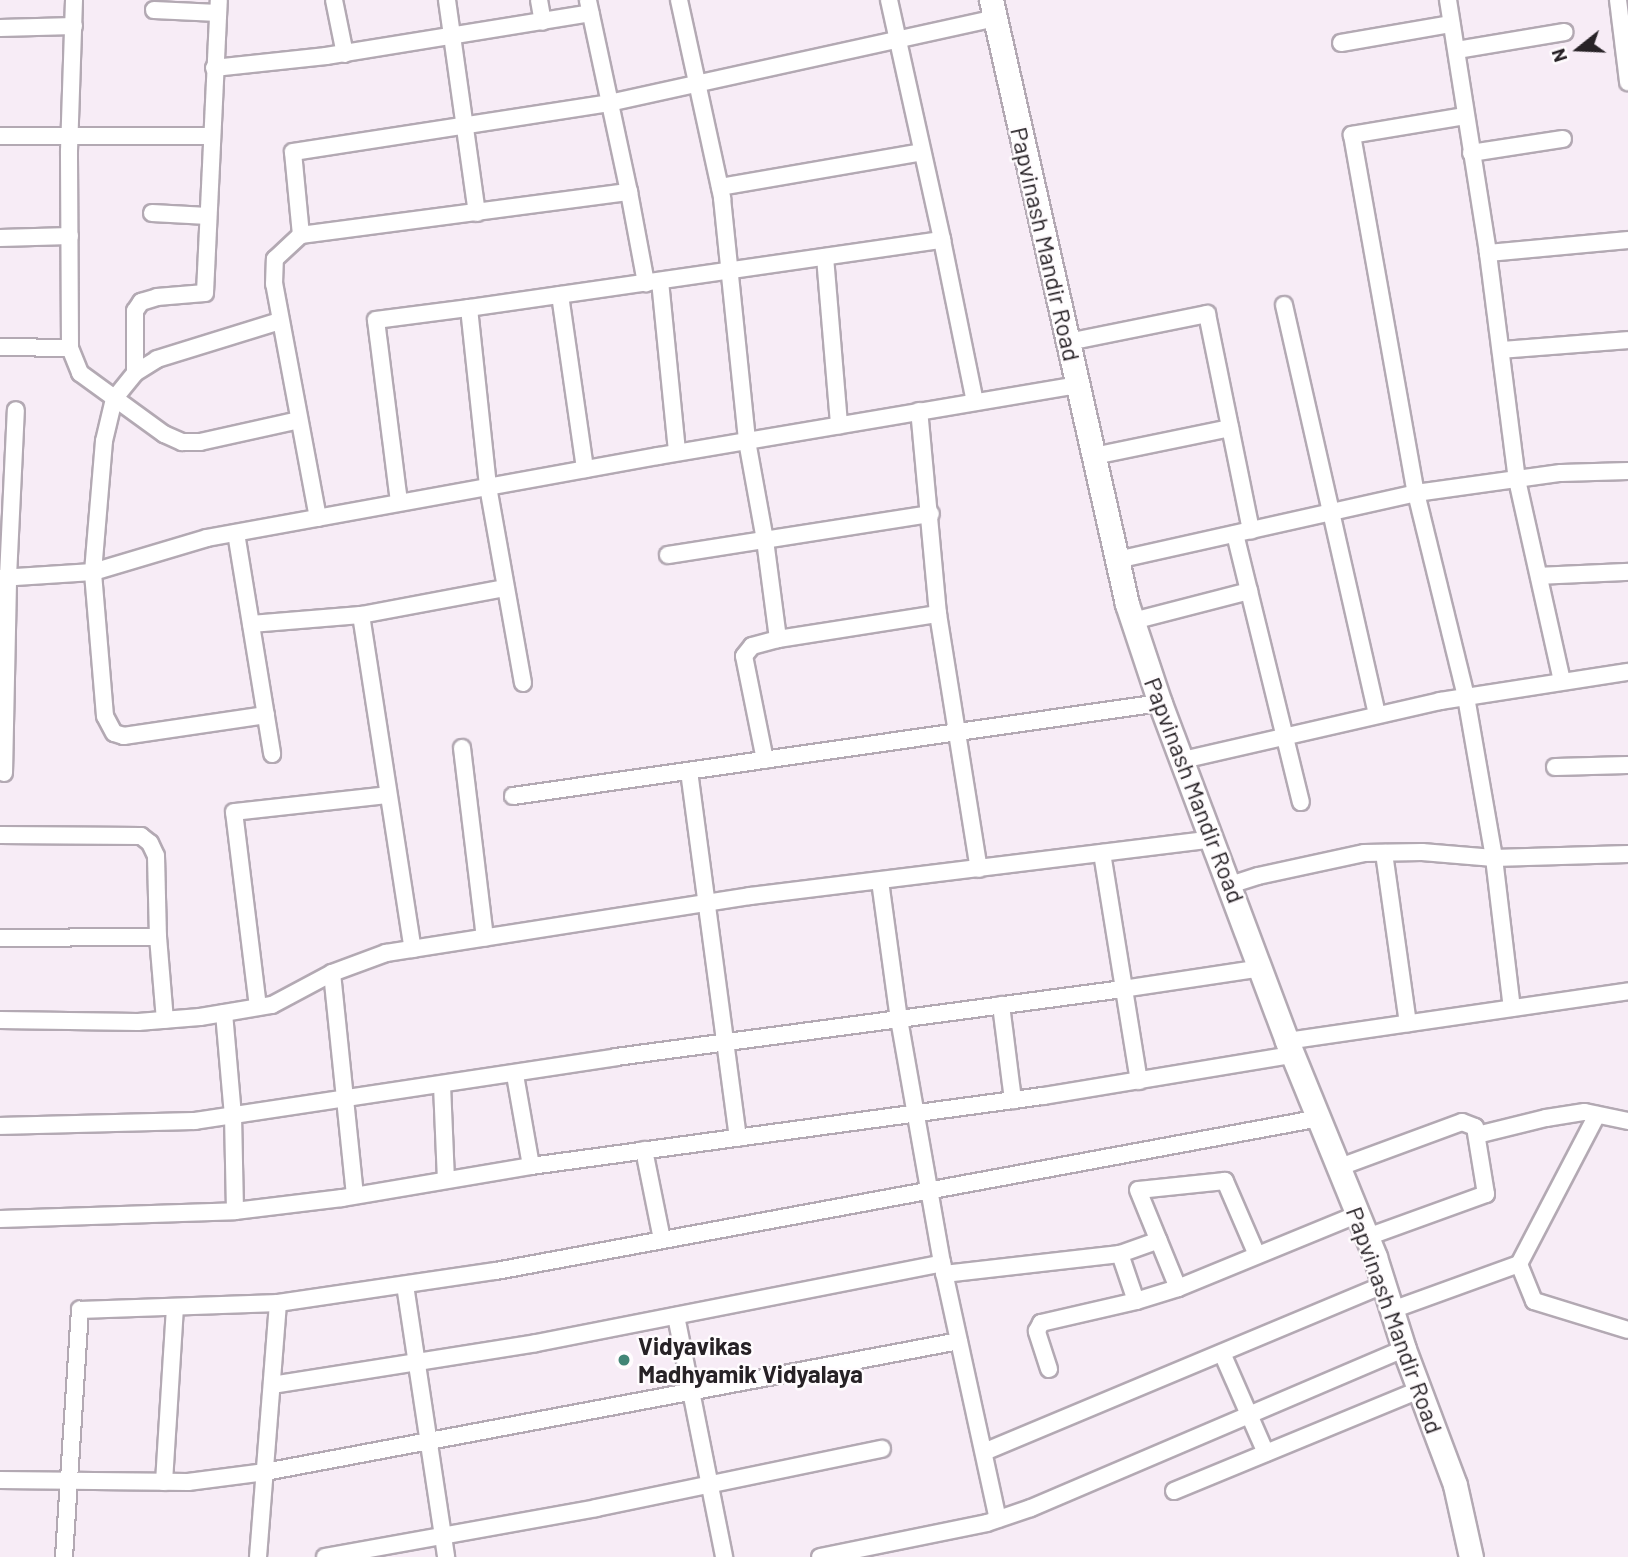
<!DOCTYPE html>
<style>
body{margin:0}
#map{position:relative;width:1628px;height:1557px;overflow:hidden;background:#f7ecf6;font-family:Barlow,sans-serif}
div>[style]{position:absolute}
.roads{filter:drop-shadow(2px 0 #b3a9b3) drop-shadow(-2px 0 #b3a9b3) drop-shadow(0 2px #b3a9b3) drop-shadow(0 -2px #b3a9b3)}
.street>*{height:16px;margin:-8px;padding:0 8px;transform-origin:8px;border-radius:8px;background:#fff}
.secondary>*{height:23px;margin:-11.5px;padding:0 11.5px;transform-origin:11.5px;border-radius:11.5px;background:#fff}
.dots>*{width:19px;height:19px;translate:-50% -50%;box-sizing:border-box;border:4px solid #fffcfe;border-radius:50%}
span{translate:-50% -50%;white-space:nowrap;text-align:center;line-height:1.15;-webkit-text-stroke:5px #fffcfe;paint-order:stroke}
.street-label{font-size:24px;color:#272226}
.poi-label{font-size:24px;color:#272226;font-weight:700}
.left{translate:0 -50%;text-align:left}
.north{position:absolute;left:1544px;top:14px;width:70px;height:70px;-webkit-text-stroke:5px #fffcfe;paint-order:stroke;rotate:252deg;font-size:19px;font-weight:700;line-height:28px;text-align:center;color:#272226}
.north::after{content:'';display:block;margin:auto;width:24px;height:32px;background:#272226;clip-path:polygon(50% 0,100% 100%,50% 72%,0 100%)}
</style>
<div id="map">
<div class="roads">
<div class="street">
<i style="left:334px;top:0;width:55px;rotate:78.5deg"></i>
<i style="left:447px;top:0;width:215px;rotate:82deg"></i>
<i style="left:539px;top:0;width:22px;rotate:80deg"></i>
<i style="left:679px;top:0;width:203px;rotate:77.7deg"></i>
<i style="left:722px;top:198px;width:244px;rotate:84.1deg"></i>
<i style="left:747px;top:441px;width:101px;rotate:79.7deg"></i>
<i style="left:765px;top:540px;width:100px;rotate:82.5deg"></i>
<i style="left:778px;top:639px;width:162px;rotate:-8.9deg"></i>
<i style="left:938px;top:614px;width:204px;rotate:-95.3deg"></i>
<i style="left:889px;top:0;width:246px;rotate:77.5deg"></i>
<i style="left:1448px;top:0;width:256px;rotate:81deg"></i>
<i style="left:1618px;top:0;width:83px;rotate:83deg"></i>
<i style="left:154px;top:10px;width:64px;rotate:2.7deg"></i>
<i style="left:0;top:28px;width:74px;rotate:-1.5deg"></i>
<i style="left:1341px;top:43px;width:112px;rotate:-9.8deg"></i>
<i style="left:1457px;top:50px;width:109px;rotate:-9.5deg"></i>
<i style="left:214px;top:68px;width:113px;rotate:-6.1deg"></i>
<i style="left:326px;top:56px;width:268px;rotate:-9.2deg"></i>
<i style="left:1465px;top:116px;width:115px;rotate:170.5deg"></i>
<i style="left:1352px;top:135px;width:364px;rotate:79.9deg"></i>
<i style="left:1416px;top:493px;width:210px;rotate:76.2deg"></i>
<i style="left:1466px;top:697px;width:163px;rotate:80.1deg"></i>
<i style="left:1494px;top:858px;width:151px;rotate:83.2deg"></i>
<i style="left:0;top:136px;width:211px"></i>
<i style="left:1471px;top:153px;width:93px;rotate:-8.7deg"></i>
<i style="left:720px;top:187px;width:205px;rotate:-9.8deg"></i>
<i style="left:629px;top:192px;width:93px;rotate:79.4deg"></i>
<i style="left:152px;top:213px;width:56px;rotate:3.1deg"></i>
<i style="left:301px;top:235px;width:83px;rotate:-95.5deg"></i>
<i style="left:293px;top:152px;width:320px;rotate:-8.8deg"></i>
<i style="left:609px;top:103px;width:395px;rotate:-12.4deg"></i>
<i style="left:0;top:238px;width:70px;rotate:-1.6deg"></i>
<i style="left:825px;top:257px;width:169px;rotate:85.2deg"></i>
<i style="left:660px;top:281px;width:172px;rotate:84.3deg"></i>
<i style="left:560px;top:295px;width:176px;rotate:81.8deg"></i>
<i style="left:1284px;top:305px;width:420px;rotate:77.2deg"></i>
<i style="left:1068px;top:342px;width:142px;rotate:-11.4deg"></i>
<i style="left:1207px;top:314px;width:221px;rotate:78.5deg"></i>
<i style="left:0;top:347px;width:70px;rotate:0.8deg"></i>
<i style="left:70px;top:348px;width:197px;rotate:-90.3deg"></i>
<i style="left:69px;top:151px;width:151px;rotate:-88.1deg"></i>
<i style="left:70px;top:348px;width:27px;rotate:68deg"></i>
<i style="left:80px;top:373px;width:104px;rotate:36deg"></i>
<i style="left:164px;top:434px;width:20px;rotate:24deg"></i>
<i style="left:182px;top:442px;width:18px"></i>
<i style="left:200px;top:442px;width:101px;rotate:-12.5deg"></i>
<i style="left:1501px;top:350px;width:127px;rotate:-4.5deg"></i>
<i style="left:135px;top:373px;width:62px;rotate:-90deg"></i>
<i style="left:135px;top:311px;width:11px;rotate:-56deg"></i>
<i style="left:141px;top:302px;width:17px;rotate:-17deg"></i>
<i style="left:157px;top:297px;width:48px;rotate:-4.8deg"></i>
<i style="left:205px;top:293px;width:293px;rotate:-87.3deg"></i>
<i style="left:1094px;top:456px;width:139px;rotate:-11.6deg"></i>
<i style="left:399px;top:502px;width:183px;rotate:-97.2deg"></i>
<i style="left:376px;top:320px;width:94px;rotate:-7.4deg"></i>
<i style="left:318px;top:518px;width:238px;rotate:-100.6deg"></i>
<i style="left:274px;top:284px;width:25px;rotate:-88deg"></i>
<i style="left:275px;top:259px;width:35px;rotate:-43deg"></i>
<i style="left:301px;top:235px;width:331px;rotate:-7.5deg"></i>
<i style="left:629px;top:192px;width:196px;rotate:-102.1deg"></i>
<i style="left:236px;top:533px;width:224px;rotate:80.7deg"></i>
<i style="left:1235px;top:534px;width:276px;rotate:76.2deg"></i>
<i style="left:668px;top:555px;width:266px;rotate:-8.9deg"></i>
<i style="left:1117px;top:560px;width:306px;rotate:-12.6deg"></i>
<i style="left:1416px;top:493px;width:146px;rotate:-7.9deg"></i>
<i style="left:1561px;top:473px;width:67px;rotate:-1.7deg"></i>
<i style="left:1539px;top:576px;width:89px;rotate:-2.6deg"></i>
<i style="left:0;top:578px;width:93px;rotate:-3.7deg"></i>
<i style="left:93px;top:572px;width:119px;rotate:-16.6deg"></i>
<i style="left:207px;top:538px;width:458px;rotate:-10.3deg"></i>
<i style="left:658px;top:456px;width:426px;rotate:-9.6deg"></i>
<i style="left:938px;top:614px;width:258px;rotate:80.9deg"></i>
<i style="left:361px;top:615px;width:338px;rotate:81.2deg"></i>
<i style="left:1133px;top:621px;width:120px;rotate:-14.5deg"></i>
<i style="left:251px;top:624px;width:110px;rotate:-4.7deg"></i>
<i style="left:361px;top:615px;width:147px;rotate:-10.6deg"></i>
<i style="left:1562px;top:681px;width:206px;rotate:-102.6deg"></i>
<i style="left:1517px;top:480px;width:229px;rotate:-97.3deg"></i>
<i style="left:1488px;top:253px;width:141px;rotate:-5.3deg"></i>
<i style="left:523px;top:683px;width:200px;rotate:-100.1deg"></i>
<i style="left:488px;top:486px;width:179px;rotate:-96.1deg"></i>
<i style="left:469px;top:308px;width:478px;rotate:-8.2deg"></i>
<i style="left:942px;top:240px;width:165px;rotate:78.5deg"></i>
<i style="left:266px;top:715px;width:144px;rotate:171.6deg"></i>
<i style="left:124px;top:736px;width:10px;rotate:-163deg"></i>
<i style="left:114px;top:733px;width:19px;rotate:-118deg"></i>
<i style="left:105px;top:716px;width:144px;rotate:-94.8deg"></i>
<i style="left:93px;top:572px;width:131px;rotate:-85.2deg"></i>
<i style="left:104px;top:441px;width:43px;rotate:-76.6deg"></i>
<i style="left:114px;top:399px;width:33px;rotate:-51deg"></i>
<i style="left:135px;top:373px;width:26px;rotate:-32deg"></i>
<i style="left:157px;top:359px;width:129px;rotate:-17.2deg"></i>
<i style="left:462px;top:748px;width:191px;rotate:83.1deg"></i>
<i style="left:765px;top:760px;width:106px;rotate:-101.4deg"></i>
<i style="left:744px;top:656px;width:13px;rotate:-51deg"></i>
<i style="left:752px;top:646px;width:27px;rotate:-15deg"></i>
<i style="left:1183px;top:760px;width:264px;rotate:-12.9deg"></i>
<i style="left:1440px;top:701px;width:190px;rotate:-8.8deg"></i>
<i style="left:1555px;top:767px;width:73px;rotate:-1.6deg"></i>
<i style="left:689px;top:771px;width:370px;rotate:82.4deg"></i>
<i style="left:4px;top:773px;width:196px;rotate:-88.8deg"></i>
<i style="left:8px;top:577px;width:167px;rotate:-87.3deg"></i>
<i style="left:513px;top:796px;width:654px;rotate:-8.18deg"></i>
<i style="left:0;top:835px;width:141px;rotate:0.4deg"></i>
<i style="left:141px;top:836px;width:11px;rotate:38deg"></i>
<i style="left:150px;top:843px;width:14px;rotate:65deg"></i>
<i style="left:156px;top:856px;width:81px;rotate:88.6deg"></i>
<i style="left:1102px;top:853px;width:231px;rotate:80.8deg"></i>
<i style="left:1384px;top:853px;width:172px;rotate:82deg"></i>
<i style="left:880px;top:881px;width:139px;rotate:82.2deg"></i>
<i style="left:899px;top:1019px;width:248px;rotate:80deg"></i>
<i style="left:1230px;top:885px;width:29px;rotate:-18deg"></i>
<i style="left:1258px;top:876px;width:108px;rotate:-12.2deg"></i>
<i style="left:1364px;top:853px;width:58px;rotate:-1deg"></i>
<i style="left:1422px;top:852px;width:72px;rotate:4.8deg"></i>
<i style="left:1494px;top:858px;width:134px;rotate:-1.7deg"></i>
<i style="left:0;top:938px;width:158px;rotate:-0.4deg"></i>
<i style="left:158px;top:937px;width:83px;rotate:85.2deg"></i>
<i style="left:332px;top:973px;width:223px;rotate:84.1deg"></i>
<i style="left:1001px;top:1005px;width:96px;rotate:82.8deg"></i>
<i style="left:258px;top:1007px;width:196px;rotate:-97deg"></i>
<i style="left:234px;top:812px;width:155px;rotate:-6.3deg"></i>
<i style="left:224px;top:1013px;width:102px;rotate:85deg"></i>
<i style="left:233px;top:1115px;width:96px;rotate:88.8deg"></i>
<i style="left:0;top:1020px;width:138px;rotate:0.8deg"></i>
<i style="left:138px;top:1022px;width:62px;rotate:-4.6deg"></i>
<i style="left:200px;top:1017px;width:73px;rotate:-9.5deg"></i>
<i style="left:272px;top:1005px;width:68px;rotate:-28.1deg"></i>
<i style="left:332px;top:973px;width:58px;rotate:-20.3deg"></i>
<i style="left:386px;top:953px;width:368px;rotate:-8.9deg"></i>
<i style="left:750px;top:896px;width:466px;rotate:-7deg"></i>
<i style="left:1287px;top:1041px;width:345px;rotate:-8.3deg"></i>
<i style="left:515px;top:1075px;width:92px;rotate:80deg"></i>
<i style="left:442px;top:1085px;width:95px;rotate:87.6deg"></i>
<i style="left:0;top:1126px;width:195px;rotate:-1.5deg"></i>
<i style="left:195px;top:1121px;width:426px;rotate:-8.6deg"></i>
<i style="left:616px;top:1057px;width:512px;rotate:-7.64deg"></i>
<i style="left:1123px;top:989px;width:141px;rotate:-8.6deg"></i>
<i style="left:1477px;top:1135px;width:71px;rotate:-13.8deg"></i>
<i style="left:1546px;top:1118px;width:39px;rotate:-9deg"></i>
<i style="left:1585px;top:1112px;width:44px;rotate:11.8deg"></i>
<i style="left:644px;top:1150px;width:91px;rotate:78.6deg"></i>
<i style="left:1340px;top:1167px;width:130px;rotate:-20.2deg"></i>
<i style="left:1462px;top:1122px;width:14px;rotate:21deg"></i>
<i style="left:1475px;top:1127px;width:68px;rotate:80.7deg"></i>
<i style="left:1486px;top:1194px;width:127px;rotate:160.1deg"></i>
<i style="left:0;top:1219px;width:235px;rotate:-1.9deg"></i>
<i style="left:235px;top:1211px;width:108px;rotate:-6.9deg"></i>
<i style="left:342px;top:1198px;width:192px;rotate:-9.6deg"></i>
<i style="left:531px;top:1166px;width:517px;rotate:-7.79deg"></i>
<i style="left:1043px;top:1096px;width:252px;rotate:-9.4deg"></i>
<i style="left:1257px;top:1255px;width:81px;rotate:-113.4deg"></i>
<i style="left:1225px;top:1181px;width:87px;rotate:174.1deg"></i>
<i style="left:1138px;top:1190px;width:106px;rotate:67.8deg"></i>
<i style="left:1178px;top:1288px;width:195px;rotate:-22.3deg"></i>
<i style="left:1519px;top:1264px;width:40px;rotate:68deg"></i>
<i style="left:1534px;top:1301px;width:98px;rotate:17.1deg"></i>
<i style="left:944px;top:1274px;width:177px;rotate:-6.5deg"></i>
<i style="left:405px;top:1285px;width:275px;rotate:81.4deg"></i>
<i style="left:1136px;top:1301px;width:50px;rotate:-108.8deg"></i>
<i style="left:1120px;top:1254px;width:41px;rotate:-19.7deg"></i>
<i style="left:278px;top:1303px;width:220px;rotate:-8.4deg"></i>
<i style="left:496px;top:1271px;width:838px;rotate:-10.52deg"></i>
<i style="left:1392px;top:1310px;width:135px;rotate:-19.9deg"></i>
<i style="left:1519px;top:1264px;width:168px;rotate:-62.4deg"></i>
<i style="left:676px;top:1316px;width:246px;rotate:78.7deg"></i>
<i style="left:1222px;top:1353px;width:109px;rotate:66.3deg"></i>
<i style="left:1049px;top:1369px;width:40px;rotate:-108deg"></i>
<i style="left:1037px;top:1331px;width:9px;rotate:-63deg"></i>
<i style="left:1041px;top:1323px;width:98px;rotate:-13deg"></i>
<i style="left:1136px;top:1301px;width:44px;rotate:-17.2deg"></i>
<i style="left:272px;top:1385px;width:267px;rotate:-9deg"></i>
<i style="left:536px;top:1343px;width:414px;rotate:-11.1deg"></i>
<i style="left:942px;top:1263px;width:262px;rotate:77.7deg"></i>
<i style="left:984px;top:1452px;width:433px;rotate:-22.7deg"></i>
<i style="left:0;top:1480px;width:188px;rotate:0.6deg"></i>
<i style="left:188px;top:1482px;width:78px;rotate:-7.4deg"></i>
<i style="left:265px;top:1472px;width:706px;rotate:-10.69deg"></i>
<i style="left:164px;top:1482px;width:175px;rotate:-86.4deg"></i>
<i style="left:1174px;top:1491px;width:267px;rotate:-22.4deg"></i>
<i style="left:64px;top:1557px;width:248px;rotate:-86.3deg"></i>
<i style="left:80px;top:1310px;width:198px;rotate:-2deg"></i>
<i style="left:278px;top:1303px;width:255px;rotate:94.5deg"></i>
<i style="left:325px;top:1557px;width:275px;rotate:-10.2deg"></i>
<i style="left:596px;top:1508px;width:292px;rotate:-11.7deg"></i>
<i style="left:820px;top:1557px;width:170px;rotate:-11.5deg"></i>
<i style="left:987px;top:1523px;width:46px;rotate:-18.8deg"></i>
<i style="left:1031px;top:1508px;width:405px;rotate:-23.1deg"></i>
</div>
<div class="secondary">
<i style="left:991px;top:0;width:619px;rotate:77.31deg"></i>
<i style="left:1127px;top:604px;width:104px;rotate:71.6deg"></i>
<i style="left:1160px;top:703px;width:361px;rotate:69.4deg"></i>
<i style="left:1287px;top:1041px;width:233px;rotate:67.8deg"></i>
<i style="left:1375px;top:1257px;width:96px;rotate:72.5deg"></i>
<i style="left:1404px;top:1349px;width:145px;rotate:69.4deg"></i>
<i style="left:1455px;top:1485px;width:74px;rotate:77.5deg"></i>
</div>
</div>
<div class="dots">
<i style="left:624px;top:1360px;background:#428576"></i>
</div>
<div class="street-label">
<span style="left:1046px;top:244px;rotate:77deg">Papvinash Mandir Road</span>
<span style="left:1195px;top:790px;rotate:69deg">Papvinash Mandir Road</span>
<span style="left:1395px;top:1320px;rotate:70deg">Papvinash Mandir Road</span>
</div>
<div class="poi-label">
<span class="left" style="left:638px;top:1360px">Vidyavikas<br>Madhyamik Vidyalaya</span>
</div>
<div class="north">N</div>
</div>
